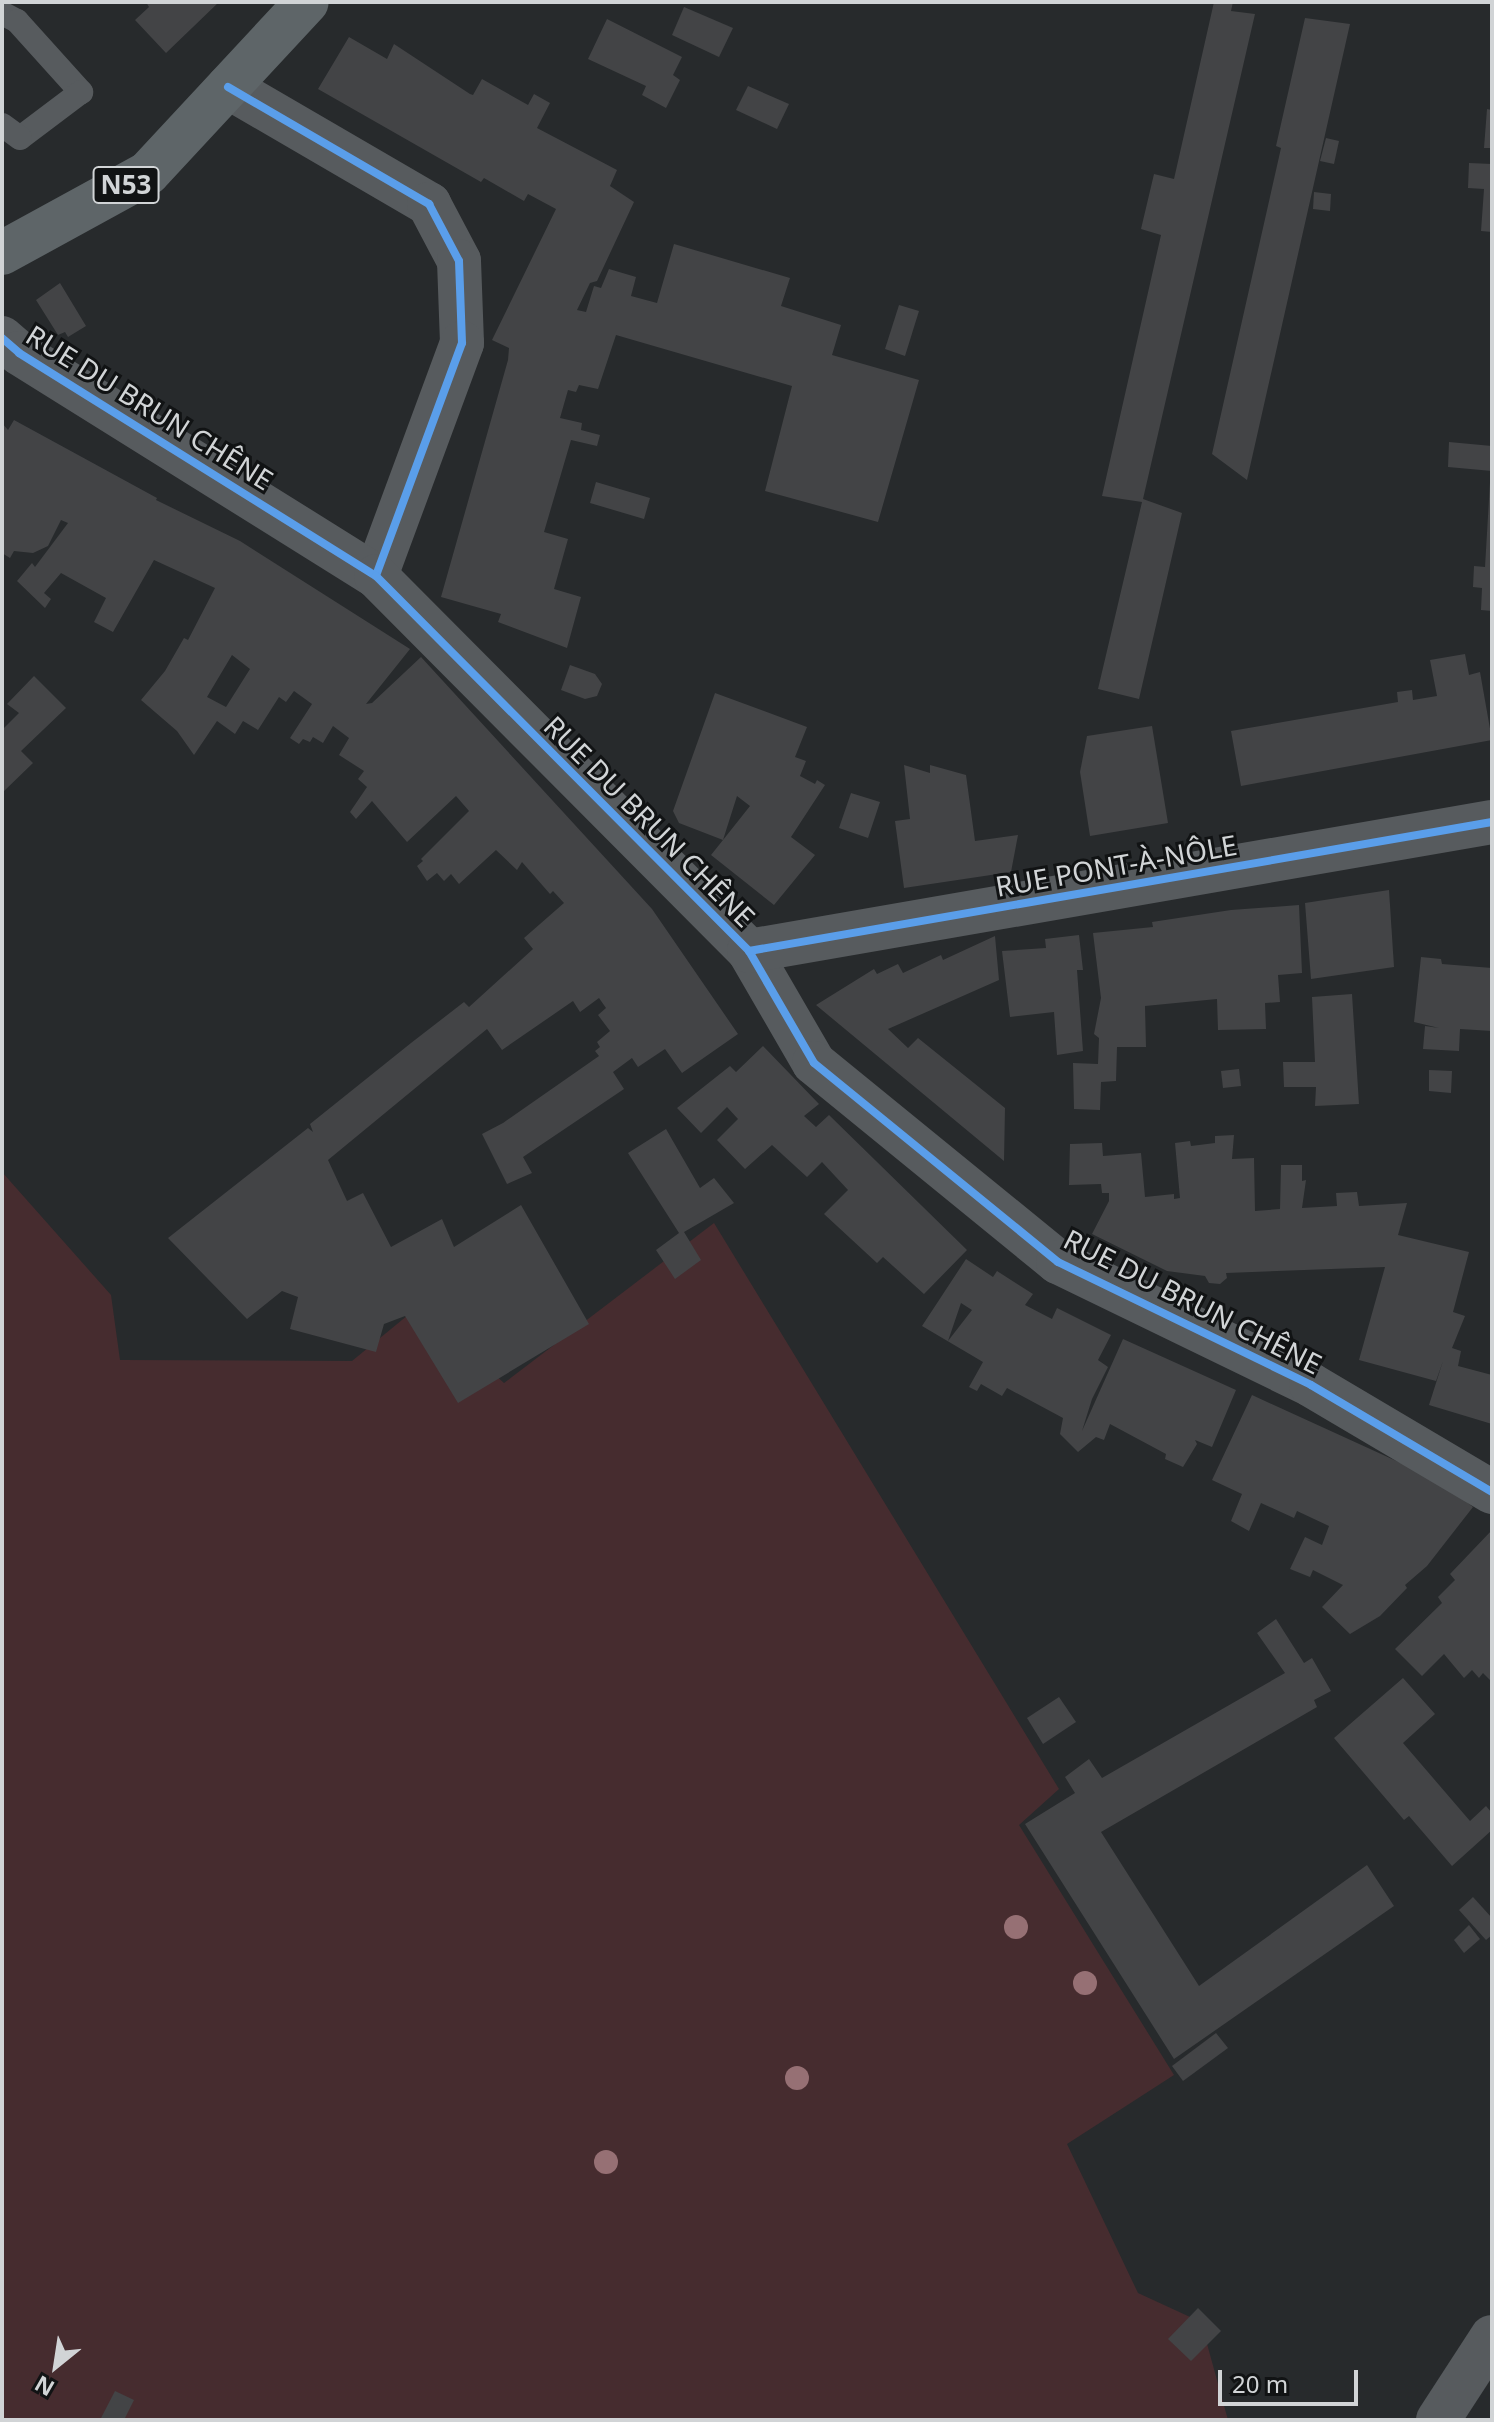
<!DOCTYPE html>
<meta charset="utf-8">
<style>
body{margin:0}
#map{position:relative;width:1494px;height:2422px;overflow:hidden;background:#272a2c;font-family:"Noto Sans",sans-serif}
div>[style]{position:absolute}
.green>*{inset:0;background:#462c2f}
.building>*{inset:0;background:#434446}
.lane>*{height:24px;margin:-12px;padding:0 12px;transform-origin:12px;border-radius:12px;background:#575b5e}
.street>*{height:44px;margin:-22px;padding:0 22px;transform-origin:22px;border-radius:22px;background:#575b5e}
.primary>*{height:44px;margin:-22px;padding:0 22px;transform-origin:22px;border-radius:22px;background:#5e6568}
.cycleway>*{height:8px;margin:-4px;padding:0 4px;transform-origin:4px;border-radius:4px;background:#5a9eea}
.trees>*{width:24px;height:24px;margin:-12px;border-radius:50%;background:#967074}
span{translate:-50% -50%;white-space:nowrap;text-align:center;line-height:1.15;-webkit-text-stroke:6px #111314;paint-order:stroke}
.shield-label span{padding:2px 6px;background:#111314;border:2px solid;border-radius:6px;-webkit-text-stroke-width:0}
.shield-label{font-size:26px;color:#d1d4d6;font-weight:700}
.street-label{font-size:28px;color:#d1d4d6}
.frame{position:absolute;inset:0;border:4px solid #d1d4d6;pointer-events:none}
.north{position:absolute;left:16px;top:2326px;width:80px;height:80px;-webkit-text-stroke:6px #111314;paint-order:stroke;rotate:210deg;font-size:22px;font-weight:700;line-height:32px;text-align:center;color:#d1d4d6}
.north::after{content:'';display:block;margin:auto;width:28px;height:36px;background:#d1d4d6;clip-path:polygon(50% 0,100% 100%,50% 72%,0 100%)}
.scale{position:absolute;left:1218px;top:2370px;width:140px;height:36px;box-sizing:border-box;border:4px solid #d1d4d6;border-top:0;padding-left:10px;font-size:24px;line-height:28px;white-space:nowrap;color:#d1d4d6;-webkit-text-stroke:6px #111314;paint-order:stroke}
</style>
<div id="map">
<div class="green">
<i style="clip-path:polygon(2px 1172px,111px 1295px,120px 1360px,352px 1361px,419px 1306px,504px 1383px,714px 1223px,1059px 1789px,1019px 1825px,1174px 2075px,1067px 2144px,1138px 2293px,1201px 2322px,1228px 2420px,2px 2420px)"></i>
</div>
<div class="building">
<i style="clip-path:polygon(146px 2px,219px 2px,166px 53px,135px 20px,149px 7px)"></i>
<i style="clip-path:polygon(1214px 2px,1233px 2px,1231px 11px,1255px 14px,1143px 499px,1182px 513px,1139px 699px,1098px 689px,1142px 502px,1102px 496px,1161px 235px,1141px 229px,1154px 174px,1174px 179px)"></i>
<i style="clip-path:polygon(684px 7px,733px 28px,719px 57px,672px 35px)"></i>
<i style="clip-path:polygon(1305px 18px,1350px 24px,1247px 480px,1212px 454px,1281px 148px,1276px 146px)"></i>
<i style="clip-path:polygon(607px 19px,682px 57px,673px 75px,680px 80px,666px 108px,642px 95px,646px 86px,588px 59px)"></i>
<i style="clip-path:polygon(349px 37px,387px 59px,394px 44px,470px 94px,473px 95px,482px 79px,528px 105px,534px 94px,550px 103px,537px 128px,617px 170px,610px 186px,634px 202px,597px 281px,590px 283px,577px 310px,586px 312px,594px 286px,601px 288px,609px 269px,636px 277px,631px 296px,657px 303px,674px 244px,790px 278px,781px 306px,841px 325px,832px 355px,919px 380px,878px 522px,765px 491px,792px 386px,616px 335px,598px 389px,579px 385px,576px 392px,568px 390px,560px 418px,582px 423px,581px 430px,600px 435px,597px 446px,571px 440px,544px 532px,568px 539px,554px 589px,581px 597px,567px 648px,498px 622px,501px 614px,441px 597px,508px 360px,509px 348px,492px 340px,556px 209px,528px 194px,524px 201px,484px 178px,481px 182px,318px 89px)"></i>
<i style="clip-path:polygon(748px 86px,789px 104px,777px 129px,736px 110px)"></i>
<i style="clip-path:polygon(1487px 109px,1492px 110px,1492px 148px,1484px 148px)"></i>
<i style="clip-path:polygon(1326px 138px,1339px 141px,1334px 164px,1320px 161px)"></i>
<i style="clip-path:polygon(1469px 163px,1492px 164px,1492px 232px,1481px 231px,1484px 189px,1468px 188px)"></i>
<i style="clip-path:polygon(1314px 192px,1331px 194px,1330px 211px,1313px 209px)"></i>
<i style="clip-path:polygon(60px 283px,86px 326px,68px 337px,65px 332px,58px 335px,36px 300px)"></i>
<i style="clip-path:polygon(899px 305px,919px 311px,905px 356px,885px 349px)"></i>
<i style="clip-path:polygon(evenodd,14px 420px,157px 498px,156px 500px,240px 541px,410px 649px,366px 704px,372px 703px,421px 657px,652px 909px,738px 1034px,682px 1073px,665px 1049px,638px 1067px,632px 1058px,613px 1072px,624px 1089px,523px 1157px,532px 1173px,507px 1184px,482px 1134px,503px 1123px,599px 1056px,595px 1051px,600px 1047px,597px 1042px,610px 1031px,598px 1015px,606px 1008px,599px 998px,580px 1012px,573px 1001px,502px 1050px,487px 1029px,328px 1160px,347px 1201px,363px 1193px,391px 1247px,442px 1219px,454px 1247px,521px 1205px,589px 1324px,458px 1403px,405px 1316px,384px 1324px,376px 1352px,290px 1329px,298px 1297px,282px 1291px,247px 1319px,168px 1238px,308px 1128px,313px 1132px,310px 1124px,411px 1043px,464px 1002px,469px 1007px,533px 949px,524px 938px,564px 903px,553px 891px,550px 894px,522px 862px,517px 870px,496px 850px,459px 884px,451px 874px,444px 881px,437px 873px,427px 881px,417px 866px,423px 861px,421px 859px,469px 811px,456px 796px,407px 842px,372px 801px,356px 819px,350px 812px,367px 787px,358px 779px,364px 771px,339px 755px,349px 738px,333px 726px,323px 743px,313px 737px,310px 742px,303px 739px,299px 744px,290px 738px,312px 704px,294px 691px,286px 702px,279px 697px,258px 730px,243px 721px,235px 734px,217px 721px,194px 755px,177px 731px,141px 700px,165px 671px,184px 638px,188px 640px,215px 588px,154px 560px,113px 632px,94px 622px,106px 598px,61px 573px,44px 593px,51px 599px,45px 608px,17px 581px,32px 563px,35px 567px,68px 523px,61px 520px,48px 546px,33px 553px,14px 551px,10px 558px,2px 553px,2px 423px,8px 430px,14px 420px,232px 655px,250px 669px,226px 707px,207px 697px,232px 655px)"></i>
<i style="clip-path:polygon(1449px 442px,1492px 446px,1492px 471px,1448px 467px)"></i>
<i style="clip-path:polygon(596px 482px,650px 498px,644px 519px,590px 503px)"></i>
<i style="clip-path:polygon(1490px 482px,1492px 482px,1492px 611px,1481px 610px,1482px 588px,1473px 587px,1474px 566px,1485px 567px)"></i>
<i style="clip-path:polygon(1465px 654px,1469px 675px,1480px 672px,1492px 740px,1241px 786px,1231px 731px,1398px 702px,1397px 692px,1412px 690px,1413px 700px,1437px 696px,1430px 660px)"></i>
<i style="clip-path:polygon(570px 665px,595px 674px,602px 684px,597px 696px,585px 699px,561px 690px)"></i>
<i style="clip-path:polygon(34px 676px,66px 708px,21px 751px,33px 763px,2px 793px,2px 730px,19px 713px,7px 704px)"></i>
<i style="clip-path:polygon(evenodd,715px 693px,807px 727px,795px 757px,806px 761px,800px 776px,815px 784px,817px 780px,825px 785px,791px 837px,815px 855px,774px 905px,711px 855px,723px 840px,679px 823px,673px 811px,715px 693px,737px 796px,750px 806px,723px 840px,737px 796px)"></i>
<i style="clip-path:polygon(1152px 726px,1168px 823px,1090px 836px,1080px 772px,1087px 736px)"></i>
<i style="clip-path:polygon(904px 765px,930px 773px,930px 765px,966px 775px,975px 841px,1018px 835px,1011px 872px,904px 888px,895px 821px,910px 819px)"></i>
<i style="clip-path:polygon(851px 793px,880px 802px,868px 838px,839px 828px)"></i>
<i style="clip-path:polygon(1389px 890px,1394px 967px,1311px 979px,1305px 903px)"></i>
<i style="clip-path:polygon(1299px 905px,1302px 973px,1278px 975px,1280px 1002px,1265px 1003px,1266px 1029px,1218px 1030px,1217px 999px,1145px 1006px,1146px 1047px,1117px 1047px,1116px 1081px,1101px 1082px,1100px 1110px,1074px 1109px,1073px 1063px,1098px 1064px,1099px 1038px,1094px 1034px,1101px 998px,1093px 933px,1153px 927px,1152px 922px,1231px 910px)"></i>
<i style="clip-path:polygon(1079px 935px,1083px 970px,1077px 970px,1083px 1051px,1057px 1055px,1054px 1012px,1010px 1017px,1002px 951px,1046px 948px,1045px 939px)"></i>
<i style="clip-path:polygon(995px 936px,999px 980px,888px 1029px,908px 1048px,918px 1038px,1005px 1108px,1004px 1161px,816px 1005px,874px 969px,877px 974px,898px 964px,903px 973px,941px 955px,943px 960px)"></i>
<i style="clip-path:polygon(1421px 957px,1441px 959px,1442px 964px,1492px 968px,1492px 1031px,1460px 1029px,1459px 1051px,1423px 1049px,1425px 1026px,1439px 1028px,1414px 1022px)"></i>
<i style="clip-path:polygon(1352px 994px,1359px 1104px,1315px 1106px,1316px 1087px,1284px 1087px,1283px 1062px,1315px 1062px,1312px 997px)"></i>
<i style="clip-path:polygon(763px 1046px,819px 1104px,804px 1116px,816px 1127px,829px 1115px,967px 1250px,924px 1294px,883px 1257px,877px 1263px,824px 1214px,848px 1190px,822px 1162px,807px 1177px,772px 1145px,745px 1169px,717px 1140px,738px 1119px,727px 1107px,701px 1133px,677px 1108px,730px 1066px,736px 1072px)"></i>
<i style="clip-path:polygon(1239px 1069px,1241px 1086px,1223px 1088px,1221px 1071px)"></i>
<i style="clip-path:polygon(1429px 1070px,1452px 1071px,1451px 1093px,1429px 1091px)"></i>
<i style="clip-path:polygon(666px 1129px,700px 1188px,714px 1178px,734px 1203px,684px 1232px,701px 1260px,675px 1279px,656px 1250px,679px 1233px,628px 1153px)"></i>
<i style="clip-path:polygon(1234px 1135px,1232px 1159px,1254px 1158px,1255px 1211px,1280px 1209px,1281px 1165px,1302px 1165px,1302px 1181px,1306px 1180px,1302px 1208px,1337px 1206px,1336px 1193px,1357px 1192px,1359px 1206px,1407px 1203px,1398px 1235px,1469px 1252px,1453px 1312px,1465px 1316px,1452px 1348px,1461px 1351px,1458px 1366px,1492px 1375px,1492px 1424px,1429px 1405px,1443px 1361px,1436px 1381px,1359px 1360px,1385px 1267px,1226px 1273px,1227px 1278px,1220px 1284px,1209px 1283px,1205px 1276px,1167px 1271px,1092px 1234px,1109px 1201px,1109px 1193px,1102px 1193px,1101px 1184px,1069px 1185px,1070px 1144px,1102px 1143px,1103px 1156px,1141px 1153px,1145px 1197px,1174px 1194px,1174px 1199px,1180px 1198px,1175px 1143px,1190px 1141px,1191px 1146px,1215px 1143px,1215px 1136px)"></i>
<i style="clip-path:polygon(evenodd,966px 1259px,993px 1277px,997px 1271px,1033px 1294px,1025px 1305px,1052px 1319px,1057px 1308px,1111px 1335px,1098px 1360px,1108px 1367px,1092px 1399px,1082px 1431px,1123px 1339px,1236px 1390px,1212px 1447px,1195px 1440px,1197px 1444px,1183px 1467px,1165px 1459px,1166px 1454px,1110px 1424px,1104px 1440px,1096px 1437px,1078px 1452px,1060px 1434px,1063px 1418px,1007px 1388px,1002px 1396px,981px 1384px,977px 1391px,969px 1387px,983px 1362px,922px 1326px,966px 1259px,961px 1303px,972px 1310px,948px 1341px,961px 1303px)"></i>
<i style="clip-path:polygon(1252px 1395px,1403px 1464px,1455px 1493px,1473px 1507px,1427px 1566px,1405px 1585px,1407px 1588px,1380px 1616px,1350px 1634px,1322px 1607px,1343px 1585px,1313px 1570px,1310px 1577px,1290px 1569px,1305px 1537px,1322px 1545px,1329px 1526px,1297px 1511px,1294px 1518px,1261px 1503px,1249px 1531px,1231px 1521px,1242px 1494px,1212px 1480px)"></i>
<i style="clip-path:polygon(1492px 1530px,1492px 1682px,1483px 1673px,1479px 1678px,1472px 1670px,1464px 1678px,1444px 1654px,1422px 1676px,1395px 1649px,1442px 1603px,1438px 1597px,1455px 1580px,1450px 1574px)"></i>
<i style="clip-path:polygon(1276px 1619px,1304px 1663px,1312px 1658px,1331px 1691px,1314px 1700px,1317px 1707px,1101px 1832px,1199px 1986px,1367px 1865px,1394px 1906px,1174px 2059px,1025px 1824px,1075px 1793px,1065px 1777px,1089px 1759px,1102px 1778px,1285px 1673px,1257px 1633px)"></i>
<i style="clip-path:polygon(1403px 1678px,1435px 1714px,1403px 1743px,1470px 1821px,1486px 1806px,1492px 1813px,1492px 1830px,1452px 1866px,1409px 1816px,1404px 1820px,1334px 1738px)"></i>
<i style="clip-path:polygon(1059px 1697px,1076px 1722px,1043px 1744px,1027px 1718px)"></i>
<i style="clip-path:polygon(1473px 1897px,1492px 1918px,1492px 1935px,1486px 1940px,1459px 1910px)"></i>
<i style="clip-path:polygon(1469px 1925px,1480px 1939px,1464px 1953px,1454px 1940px)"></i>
<i style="clip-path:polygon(1216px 2033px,1228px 2048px,1183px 2081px,1172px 2066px)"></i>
<i style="clip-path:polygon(1198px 2308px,1221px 2331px,1191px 2361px,1168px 2339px)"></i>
<i style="clip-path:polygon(115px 2391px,134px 2400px,124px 2420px,100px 2420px)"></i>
</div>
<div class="lane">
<i style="left:2px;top:13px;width:17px;rotate:28deg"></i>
<i style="left:17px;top:21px;width:96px;rotate:48deg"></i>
<i style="left:81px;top:92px;width:76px;rotate:143deg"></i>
<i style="left:20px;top:138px;width:22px;rotate:-144deg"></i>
</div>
<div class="street">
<i style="left:228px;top:87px;width:233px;rotate:30.2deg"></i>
<i style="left:429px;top:204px;width:64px;rotate:62.2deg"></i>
<i style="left:459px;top:261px;width:82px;rotate:87.9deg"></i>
<i style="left:462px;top:343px;width:248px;rotate:110.3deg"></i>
<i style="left:2px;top:338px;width:23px;rotate:41deg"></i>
<i style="left:19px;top:353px;width:421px;rotate:32deg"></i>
<i style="left:376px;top:576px;width:529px;rotate:45.15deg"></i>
<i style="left:749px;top:951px;width:129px;rotate:59.9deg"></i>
<i style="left:814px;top:1063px;width:315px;rotate:39.2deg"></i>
<i style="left:1058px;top:1262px;width:281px;rotate:25.9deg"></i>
<i style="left:1311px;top:1385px;width:210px;rotate:30.6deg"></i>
<i style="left:749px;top:951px;width:754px;rotate:-9.85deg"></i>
<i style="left:1438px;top:2420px;width:99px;rotate:-57deg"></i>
</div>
<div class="primary">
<i style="left:2px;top:253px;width:166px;rotate:-28.7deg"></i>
<i style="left:148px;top:173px;width:233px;rotate:-47.1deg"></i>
</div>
<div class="cycleway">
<i style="left:228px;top:87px;width:233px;rotate:30.2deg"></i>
<i style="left:429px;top:204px;width:64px;rotate:62.2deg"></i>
<i style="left:459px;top:261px;width:82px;rotate:87.9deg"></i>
<i style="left:462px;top:343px;width:248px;rotate:110.3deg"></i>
<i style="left:2px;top:338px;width:23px;rotate:41deg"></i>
<i style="left:19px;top:353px;width:421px;rotate:32deg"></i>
<i style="left:376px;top:576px;width:529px;rotate:45.15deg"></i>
<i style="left:749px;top:951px;width:129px;rotate:59.9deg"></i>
<i style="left:814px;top:1063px;width:315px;rotate:39.2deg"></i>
<i style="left:1058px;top:1262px;width:281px;rotate:25.9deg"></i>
<i style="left:1311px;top:1385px;width:210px;rotate:30.6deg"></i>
<i style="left:749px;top:951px;width:754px;rotate:-9.85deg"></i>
</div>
<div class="trees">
<i style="left:1016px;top:1927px"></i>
<i style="left:1085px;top:1983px"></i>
<i style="left:797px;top:2078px"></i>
<i style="left:606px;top:2162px"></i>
</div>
<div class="shield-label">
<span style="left:126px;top:185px">N53</span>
</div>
<div class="street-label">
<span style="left:150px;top:407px;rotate:32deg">RUE DU BRUN CHÊNE</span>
<span style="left:650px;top:821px;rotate:45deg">RUE DU BRUN CHÊNE</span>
<span style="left:1116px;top:865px;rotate:-10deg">RUE PONT-À-NÔLE</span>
<span style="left:1193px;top:1301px;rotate:27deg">RUE DU BRUN CHÊNE</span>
</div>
<div class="frame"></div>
<div class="north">N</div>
<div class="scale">20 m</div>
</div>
